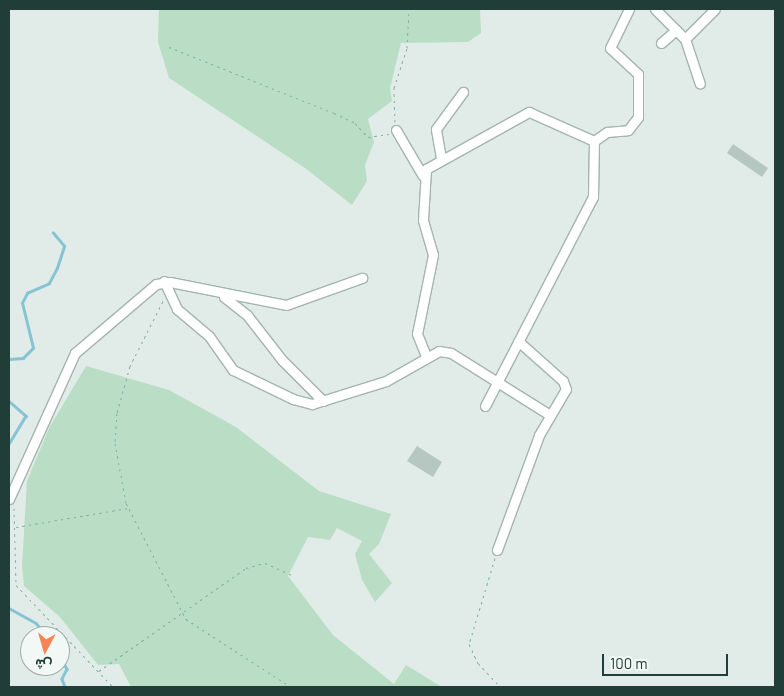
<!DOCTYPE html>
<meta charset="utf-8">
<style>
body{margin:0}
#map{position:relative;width:784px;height:696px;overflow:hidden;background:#e1ece8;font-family:Barlow,Vazirmatn,sans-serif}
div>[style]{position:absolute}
.green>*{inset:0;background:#b9dec5}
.stream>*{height:2.5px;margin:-1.25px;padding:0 1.25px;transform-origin:1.25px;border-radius:1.25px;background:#87c4d3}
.building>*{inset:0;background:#b6c7c1}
.path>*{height:1px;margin-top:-0.5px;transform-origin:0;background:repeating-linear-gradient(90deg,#80b1a4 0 2.5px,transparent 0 6.5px)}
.roads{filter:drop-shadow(1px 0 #a4b4af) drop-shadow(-1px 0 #a4b4af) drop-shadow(0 1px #a4b4af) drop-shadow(0 -1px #a4b4af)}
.street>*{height:9px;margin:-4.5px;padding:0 4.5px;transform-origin:4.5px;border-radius:4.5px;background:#fff}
span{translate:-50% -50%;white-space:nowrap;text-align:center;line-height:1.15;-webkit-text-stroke:4px #f2f8f5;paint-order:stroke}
.frame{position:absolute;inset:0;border:10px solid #213d37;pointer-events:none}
.north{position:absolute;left:20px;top:626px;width:50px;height:50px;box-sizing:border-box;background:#f2f8f5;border:1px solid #9eada9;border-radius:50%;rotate:186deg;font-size:14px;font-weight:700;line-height:20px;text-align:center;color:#213d37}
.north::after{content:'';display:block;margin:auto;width:18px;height:22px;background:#f68455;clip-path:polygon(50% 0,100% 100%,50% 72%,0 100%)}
.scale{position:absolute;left:602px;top:654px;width:126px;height:22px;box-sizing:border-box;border:2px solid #213d37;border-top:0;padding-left:6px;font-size:15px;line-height:18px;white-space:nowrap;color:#213d37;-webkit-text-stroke:4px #f2f8f5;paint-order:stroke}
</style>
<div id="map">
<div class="green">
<i style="clip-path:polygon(159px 9px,480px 9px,481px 33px,468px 42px,401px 43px,390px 88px,392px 101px,368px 119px,374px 142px,365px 165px,367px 181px,352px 205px,305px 168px,169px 78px,158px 42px)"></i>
<i style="clip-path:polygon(86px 366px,169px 390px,236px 427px,319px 491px,391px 514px,379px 544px,369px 554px,392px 583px,375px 602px,362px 580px,355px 554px,362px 541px,337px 528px,330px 540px,308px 537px,288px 576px,333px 635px,394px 684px,406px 665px,442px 687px,131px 687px,119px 664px,98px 665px,60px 617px,24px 586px,22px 566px,27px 481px,49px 428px)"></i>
</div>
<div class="stream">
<i style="left:9px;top:359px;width:14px;rotate:-4deg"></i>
<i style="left:23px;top:358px;width:14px;rotate:-45deg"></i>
<i style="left:33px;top:348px;width:46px;rotate:-103.7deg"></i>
<i style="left:22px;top:303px;width:11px;rotate:-63deg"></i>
<i style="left:27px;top:293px;width:24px;rotate:-24deg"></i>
<i style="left:49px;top:283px;width:17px;rotate:-62deg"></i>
<i style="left:57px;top:268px;width:23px;rotate:-72deg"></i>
<i style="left:64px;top:246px;width:17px;rotate:-130deg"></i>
<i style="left:9px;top:401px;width:23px;rotate:41deg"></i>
<i style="left:26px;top:416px;width:33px;rotate:121deg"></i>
<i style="left:9px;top:608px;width:31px;rotate:29deg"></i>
<i style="left:36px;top:623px;width:17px;rotate:50deg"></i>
<i style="left:60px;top:656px;width:15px;rotate:62deg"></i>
<i style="left:67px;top:669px;width:11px;rotate:117deg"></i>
<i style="left:62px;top:679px;width:9px;rotate:69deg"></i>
</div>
<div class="building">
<i style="clip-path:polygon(733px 144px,768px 168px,762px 177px,727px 153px)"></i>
<i style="clip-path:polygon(417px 446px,442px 462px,433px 477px,407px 461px)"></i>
</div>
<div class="path">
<i style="left:169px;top:47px;width:178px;rotate:21.8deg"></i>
<i style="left:334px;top:113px;width:23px;rotate:25deg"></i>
<i style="left:355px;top:123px;width:19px;rotate:47deg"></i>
<i style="left:368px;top:137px;width:21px;rotate:-8deg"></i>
<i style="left:395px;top:122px;width:34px;rotate:-92deg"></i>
<i style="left:394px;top:88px;width:42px;rotate:-72deg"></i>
<i style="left:407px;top:48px;width:39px;rotate:-87deg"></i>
<i style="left:163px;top:301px;width:73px;rotate:116.9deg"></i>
<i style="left:130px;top:366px;width:49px;rotate:105.5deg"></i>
<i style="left:117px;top:413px;width:30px;rotate:94deg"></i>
<i style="left:115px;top:443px;width:61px;rotate:79.6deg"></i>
<i style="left:126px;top:503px;width:131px;rotate:62.7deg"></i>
<i style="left:186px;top:619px;width:125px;rotate:32.9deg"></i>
<i style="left:14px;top:508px;width:77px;rotate:88.5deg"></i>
<i style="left:16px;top:585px;width:141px;rotate:46.4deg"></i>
<i style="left:16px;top:527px;width:114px;rotate:-9.6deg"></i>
<i style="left:495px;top:558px;width:90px;rotate:106.8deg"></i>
<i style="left:469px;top:644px;width:21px;rotate:65deg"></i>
<i style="left:478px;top:663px;width:33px;rotate:47deg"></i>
<i style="left:99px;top:671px;width:179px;rotate:-35deg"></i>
<i style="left:246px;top:568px;width:20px;rotate:-15deg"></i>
<i style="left:265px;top:563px;width:30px;rotate:24deg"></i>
</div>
<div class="roads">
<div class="street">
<i style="left:655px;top:9px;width:42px;rotate:45deg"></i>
<i style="left:685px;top:39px;width:47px;rotate:71.6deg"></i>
<i style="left:685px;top:39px;width:42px;rotate:-45deg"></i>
<i style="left:661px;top:43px;width:20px;rotate:-41deg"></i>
<i style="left:396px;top:130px;width:53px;rotate:59.6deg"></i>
<i style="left:441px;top:158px;width:29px;rotate:-100deg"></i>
<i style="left:436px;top:129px;width:46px;rotate:-53.9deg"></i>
<i style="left:164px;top:281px;width:31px;rotate:65deg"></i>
<i style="left:177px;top:309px;width:42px;rotate:40.2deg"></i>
<i style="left:209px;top:336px;width:42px;rotate:54.8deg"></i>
<i style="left:233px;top:370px;width:67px;rotate:25.8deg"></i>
<i style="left:293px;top:399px;width:20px;rotate:15deg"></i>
<i style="left:312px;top:404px;width:77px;rotate:-17.3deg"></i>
<i style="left:386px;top:381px;width:61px;rotate:-29.5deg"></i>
<i style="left:439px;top:351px;width:12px;rotate:9deg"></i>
<i style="left:451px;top:353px;width:117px;rotate:32.1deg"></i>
<i style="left:224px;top:297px;width:29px;rotate:38deg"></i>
<i style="left:247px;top:315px;width:57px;rotate:52.1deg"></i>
<i style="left:282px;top:360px;width:58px;rotate:45deg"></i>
<i style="left:426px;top:356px;width:24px;rotate:-112deg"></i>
<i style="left:417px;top:334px;width:81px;rotate:-78.6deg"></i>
<i style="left:433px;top:255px;width:36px;rotate:-106deg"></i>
<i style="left:423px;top:220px;width:51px;rotate:-86.6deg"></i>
<i style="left:426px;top:169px;width:118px;rotate:-29deg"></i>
<i style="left:529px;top:112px;width:71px;rotate:24deg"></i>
<i style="left:485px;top:406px;width:235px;rotate:-62.7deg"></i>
<i style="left:593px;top:197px;width:56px;rotate:-89deg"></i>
<i style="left:594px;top:141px;width:16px;rotate:-35deg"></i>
<i style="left:607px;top:132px;width:21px;rotate:-5deg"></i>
<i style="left:628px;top:130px;width:16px;rotate:-52deg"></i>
<i style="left:638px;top:117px;width:43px;rotate:-90deg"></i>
<i style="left:638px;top:74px;width:38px;rotate:-137deg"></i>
<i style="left:610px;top:48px;width:43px;rotate:-64deg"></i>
<i style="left:9px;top:499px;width:160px;rotate:-65.7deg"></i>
<i style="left:75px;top:353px;width:106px;rotate:-40.4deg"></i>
<i style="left:156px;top:284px;width:14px;rotate:-8deg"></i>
<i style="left:170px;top:282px;width:118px;rotate:11.2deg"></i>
<i style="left:286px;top:305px;width:81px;rotate:-19.6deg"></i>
<i style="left:497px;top:550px;width:122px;rotate:-69.9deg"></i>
<i style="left:539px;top:435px;width:53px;rotate:-59.6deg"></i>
<i style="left:566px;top:389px;width:9px;rotate:-111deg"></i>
<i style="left:563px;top:381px;width:60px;rotate:-138.4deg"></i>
</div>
</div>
<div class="frame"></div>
<div class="north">ش</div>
<div class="scale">100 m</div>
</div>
